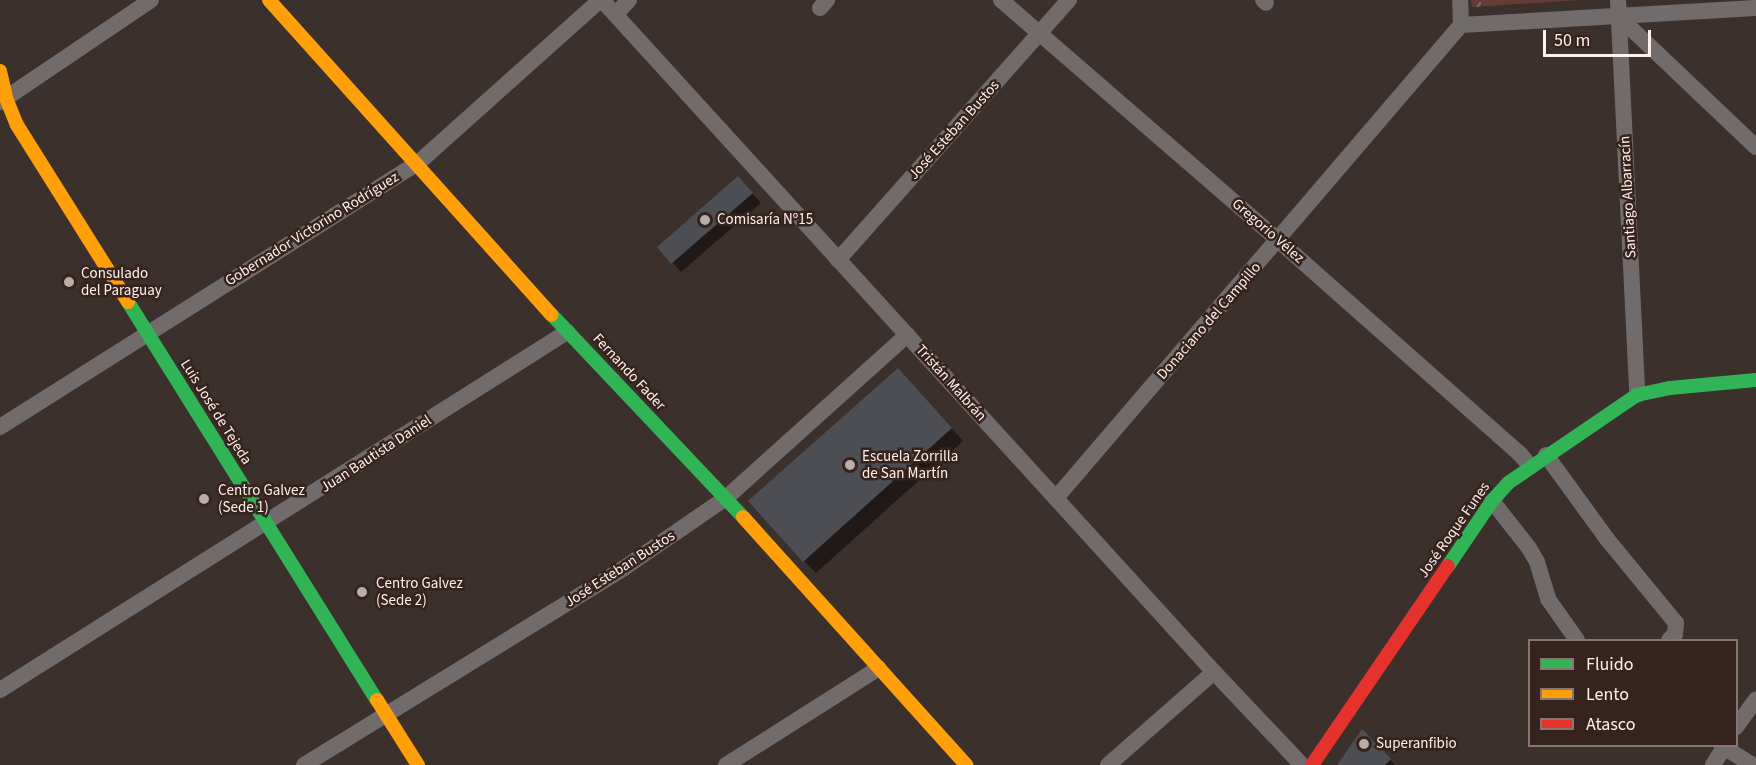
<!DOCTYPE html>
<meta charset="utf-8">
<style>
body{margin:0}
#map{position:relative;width:1756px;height:765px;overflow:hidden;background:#3c302d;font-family:"Source Sans 3",sans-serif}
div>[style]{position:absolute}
.green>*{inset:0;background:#643d32}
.shadow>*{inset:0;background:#0007}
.building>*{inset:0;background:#4c4e53}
.path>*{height:2px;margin-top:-1px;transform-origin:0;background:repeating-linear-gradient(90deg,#736d6c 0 6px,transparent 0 9px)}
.street>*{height:16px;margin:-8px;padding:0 8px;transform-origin:8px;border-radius:8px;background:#716c6b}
.fast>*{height:14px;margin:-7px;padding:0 7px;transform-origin:7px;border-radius:7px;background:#30b455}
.slow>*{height:14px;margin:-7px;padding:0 7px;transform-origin:7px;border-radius:7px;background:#ff9f0a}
.jam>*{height:14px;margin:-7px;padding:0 7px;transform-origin:7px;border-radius:7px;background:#e5322d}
.dots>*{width:16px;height:16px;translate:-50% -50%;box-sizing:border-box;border:3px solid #37231d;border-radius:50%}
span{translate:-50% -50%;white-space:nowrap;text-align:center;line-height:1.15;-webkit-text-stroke:5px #37231d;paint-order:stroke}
.street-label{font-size:15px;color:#fef0eb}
.poi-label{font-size:15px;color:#fef0eb}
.left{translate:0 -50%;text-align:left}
.legend{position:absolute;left:1528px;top:639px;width:210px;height:108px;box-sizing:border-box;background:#37231d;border:2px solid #87756f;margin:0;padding:8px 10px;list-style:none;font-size:18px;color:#fef0eb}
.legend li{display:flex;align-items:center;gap:12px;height:30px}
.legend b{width:30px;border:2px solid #87756f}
.scale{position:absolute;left:1543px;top:30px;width:108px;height:27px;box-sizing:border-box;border:3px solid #fef0eb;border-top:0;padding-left:8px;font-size:18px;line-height:21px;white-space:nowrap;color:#fef0eb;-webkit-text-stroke:4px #37231d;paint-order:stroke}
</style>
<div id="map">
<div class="green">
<i style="clip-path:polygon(1471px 0,1581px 0,1472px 7px)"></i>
</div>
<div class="shadow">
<i style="clip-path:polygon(747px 187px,761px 203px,681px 272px,659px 248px)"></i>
<i style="clip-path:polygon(910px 382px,963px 441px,816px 573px,804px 561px)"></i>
<i style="clip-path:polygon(1362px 731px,1395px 765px,1338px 765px)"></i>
</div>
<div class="building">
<i style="clip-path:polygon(738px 176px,753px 193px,671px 264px,657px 247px)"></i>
<i style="clip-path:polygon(898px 368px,952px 428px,803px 562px,748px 501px)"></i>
<i style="clip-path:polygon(1362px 729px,1391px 759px,1385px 765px,1337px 765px)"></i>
</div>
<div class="path">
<i style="left:1477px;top:7px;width:9px;rotate:-49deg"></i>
</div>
<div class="street">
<i style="left:602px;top:0;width:909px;rotate:47.68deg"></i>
<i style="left:1214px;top:672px;width:128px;rotate:46.6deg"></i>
<i style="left:1001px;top:0;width:367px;rotate:40.9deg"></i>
<i style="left:1278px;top:240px;width:323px;rotate:41.5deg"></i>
<i style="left:1520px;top:454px;width:16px;rotate:50deg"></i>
<i style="left:1263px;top:0;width:4px;rotate:45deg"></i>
<i style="left:1618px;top:0;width:395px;rotate:87.2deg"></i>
<i style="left:820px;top:8px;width:11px;rotate:-49deg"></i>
<i style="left:616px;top:14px;width:19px;rotate:-47deg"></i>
<i style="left:1619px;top:17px;width:189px;rotate:43.5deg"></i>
<i style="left:1461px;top:25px;width:295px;rotate:-3.3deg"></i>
<i style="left:0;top:102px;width:182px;rotate:-34deg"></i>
<i style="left:838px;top:260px;width:348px;rotate:-48.4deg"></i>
<i style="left:0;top:427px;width:494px;rotate:-32.3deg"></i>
<i style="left:418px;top:163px;width:244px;rotate:-41.8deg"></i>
<i style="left:1546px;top:455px;width:104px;rotate:54deg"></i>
<i style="left:1607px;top:539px;width:109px;rotate:50.6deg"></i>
<i style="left:1676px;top:623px;width:11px;rotate:95deg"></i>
<i style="left:1675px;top:634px;width:8px;rotate:135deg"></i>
<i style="left:1056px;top:498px;width:623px;rotate:-49.43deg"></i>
<i style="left:1461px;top:25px;width:25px;rotate:-92deg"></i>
<i style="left:1492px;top:501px;width:60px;rotate:51.8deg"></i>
<i style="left:1529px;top:548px;width:16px;rotate:60deg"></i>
<i style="left:1537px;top:562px;width:39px;rotate:73deg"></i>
<i style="left:1548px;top:599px;width:50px;rotate:54.7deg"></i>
<i style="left:0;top:690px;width:671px;rotate:-32.27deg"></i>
<i style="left:1736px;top:727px;width:34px;rotate:-54deg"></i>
<i style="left:1722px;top:746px;width:36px;rotate:32deg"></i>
<i style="left:304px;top:765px;width:376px;rotate:-31.6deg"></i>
<i style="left:624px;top:568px;width:124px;rotate:-34.5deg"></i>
<i style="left:726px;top:498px;width:244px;rotate:-42deg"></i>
<i style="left:726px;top:765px;width:181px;rotate:-32.4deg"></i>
<i style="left:1108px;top:765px;width:141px;rotate:-41.3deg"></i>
<i style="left:1713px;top:765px;width:22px;rotate:-58deg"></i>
</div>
<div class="fast">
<i style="left:128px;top:302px;width:469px;rotate:58deg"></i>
<i style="left:552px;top:315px;width:278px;rotate:46.6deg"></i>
<i style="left:1448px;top:566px;width:78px;rotate:-55.9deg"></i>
<i style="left:1492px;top:501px;width:24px;rotate:-48deg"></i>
<i style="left:1508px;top:483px;width:156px;rotate:-34.3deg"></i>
<i style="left:1637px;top:395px;width:34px;rotate:-12deg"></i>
<i style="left:1670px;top:388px;width:86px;rotate:-5.3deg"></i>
</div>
<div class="slow">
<i style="left:269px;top:0;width:423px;rotate:48.1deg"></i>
<i style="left:0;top:71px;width:28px;rotate:77deg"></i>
<i style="left:6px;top:98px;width:29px;rotate:68deg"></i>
<i style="left:17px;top:125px;width:209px;rotate:57.9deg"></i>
<i style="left:743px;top:517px;width:334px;rotate:48deg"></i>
<i style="left:377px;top:700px;width:77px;rotate:57.8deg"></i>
</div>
<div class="jam">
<i style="left:1312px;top:765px;width:241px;rotate:-55.7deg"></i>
</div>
<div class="dots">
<i style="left:705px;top:220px;background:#baada8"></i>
<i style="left:69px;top:282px;background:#baada8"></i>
<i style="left:850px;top:465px;background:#baada8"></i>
<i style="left:204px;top:499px;background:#baada8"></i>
<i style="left:362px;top:592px;background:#baada8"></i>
<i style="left:1364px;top:744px;background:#baada8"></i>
</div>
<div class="street-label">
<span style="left:954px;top:130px;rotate:-48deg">José Esteban Bustos</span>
<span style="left:1628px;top:197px;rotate:-93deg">Santiago Albarracín</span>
<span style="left:312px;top:229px;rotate:-32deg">Gobernador Victorino Rodríguez</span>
<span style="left:1268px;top:231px;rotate:41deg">Gregorio Vélez</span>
<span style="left:1209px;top:321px;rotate:-49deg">Donaciano del Campillo</span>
<span style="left:629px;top:372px;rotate:47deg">Fernando Fader</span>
<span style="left:951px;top:383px;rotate:48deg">Tristán Malbrán</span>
<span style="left:216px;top:412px;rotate:58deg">Luis José de Tejeda</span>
<span style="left:376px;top:454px;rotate:-33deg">Juan Bautista Daniel</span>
<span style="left:1454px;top:530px;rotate:-55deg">José Roque Funes</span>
<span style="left:620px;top:569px;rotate:-33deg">José Esteban Bustos</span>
</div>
<div class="poi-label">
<span class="left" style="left:717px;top:220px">Comisaría Nº15</span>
<span class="left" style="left:81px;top:282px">Consulado<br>del Paraguay</span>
<span class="left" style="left:862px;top:465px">Escuela Zorrilla<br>de San Martín</span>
<span class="left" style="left:218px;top:499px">Centro Galvez<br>(Sede 1)</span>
<span class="left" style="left:376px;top:592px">Centro Galvez<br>(Sede 2)</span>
<span class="left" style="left:1376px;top:744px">Superanfibio</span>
</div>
<ul class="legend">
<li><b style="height:8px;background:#30b455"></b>Fluido</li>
<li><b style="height:8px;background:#ff9f0a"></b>Lento</li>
<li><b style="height:8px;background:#e5322d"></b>Atasco</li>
</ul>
<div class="scale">50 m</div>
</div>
